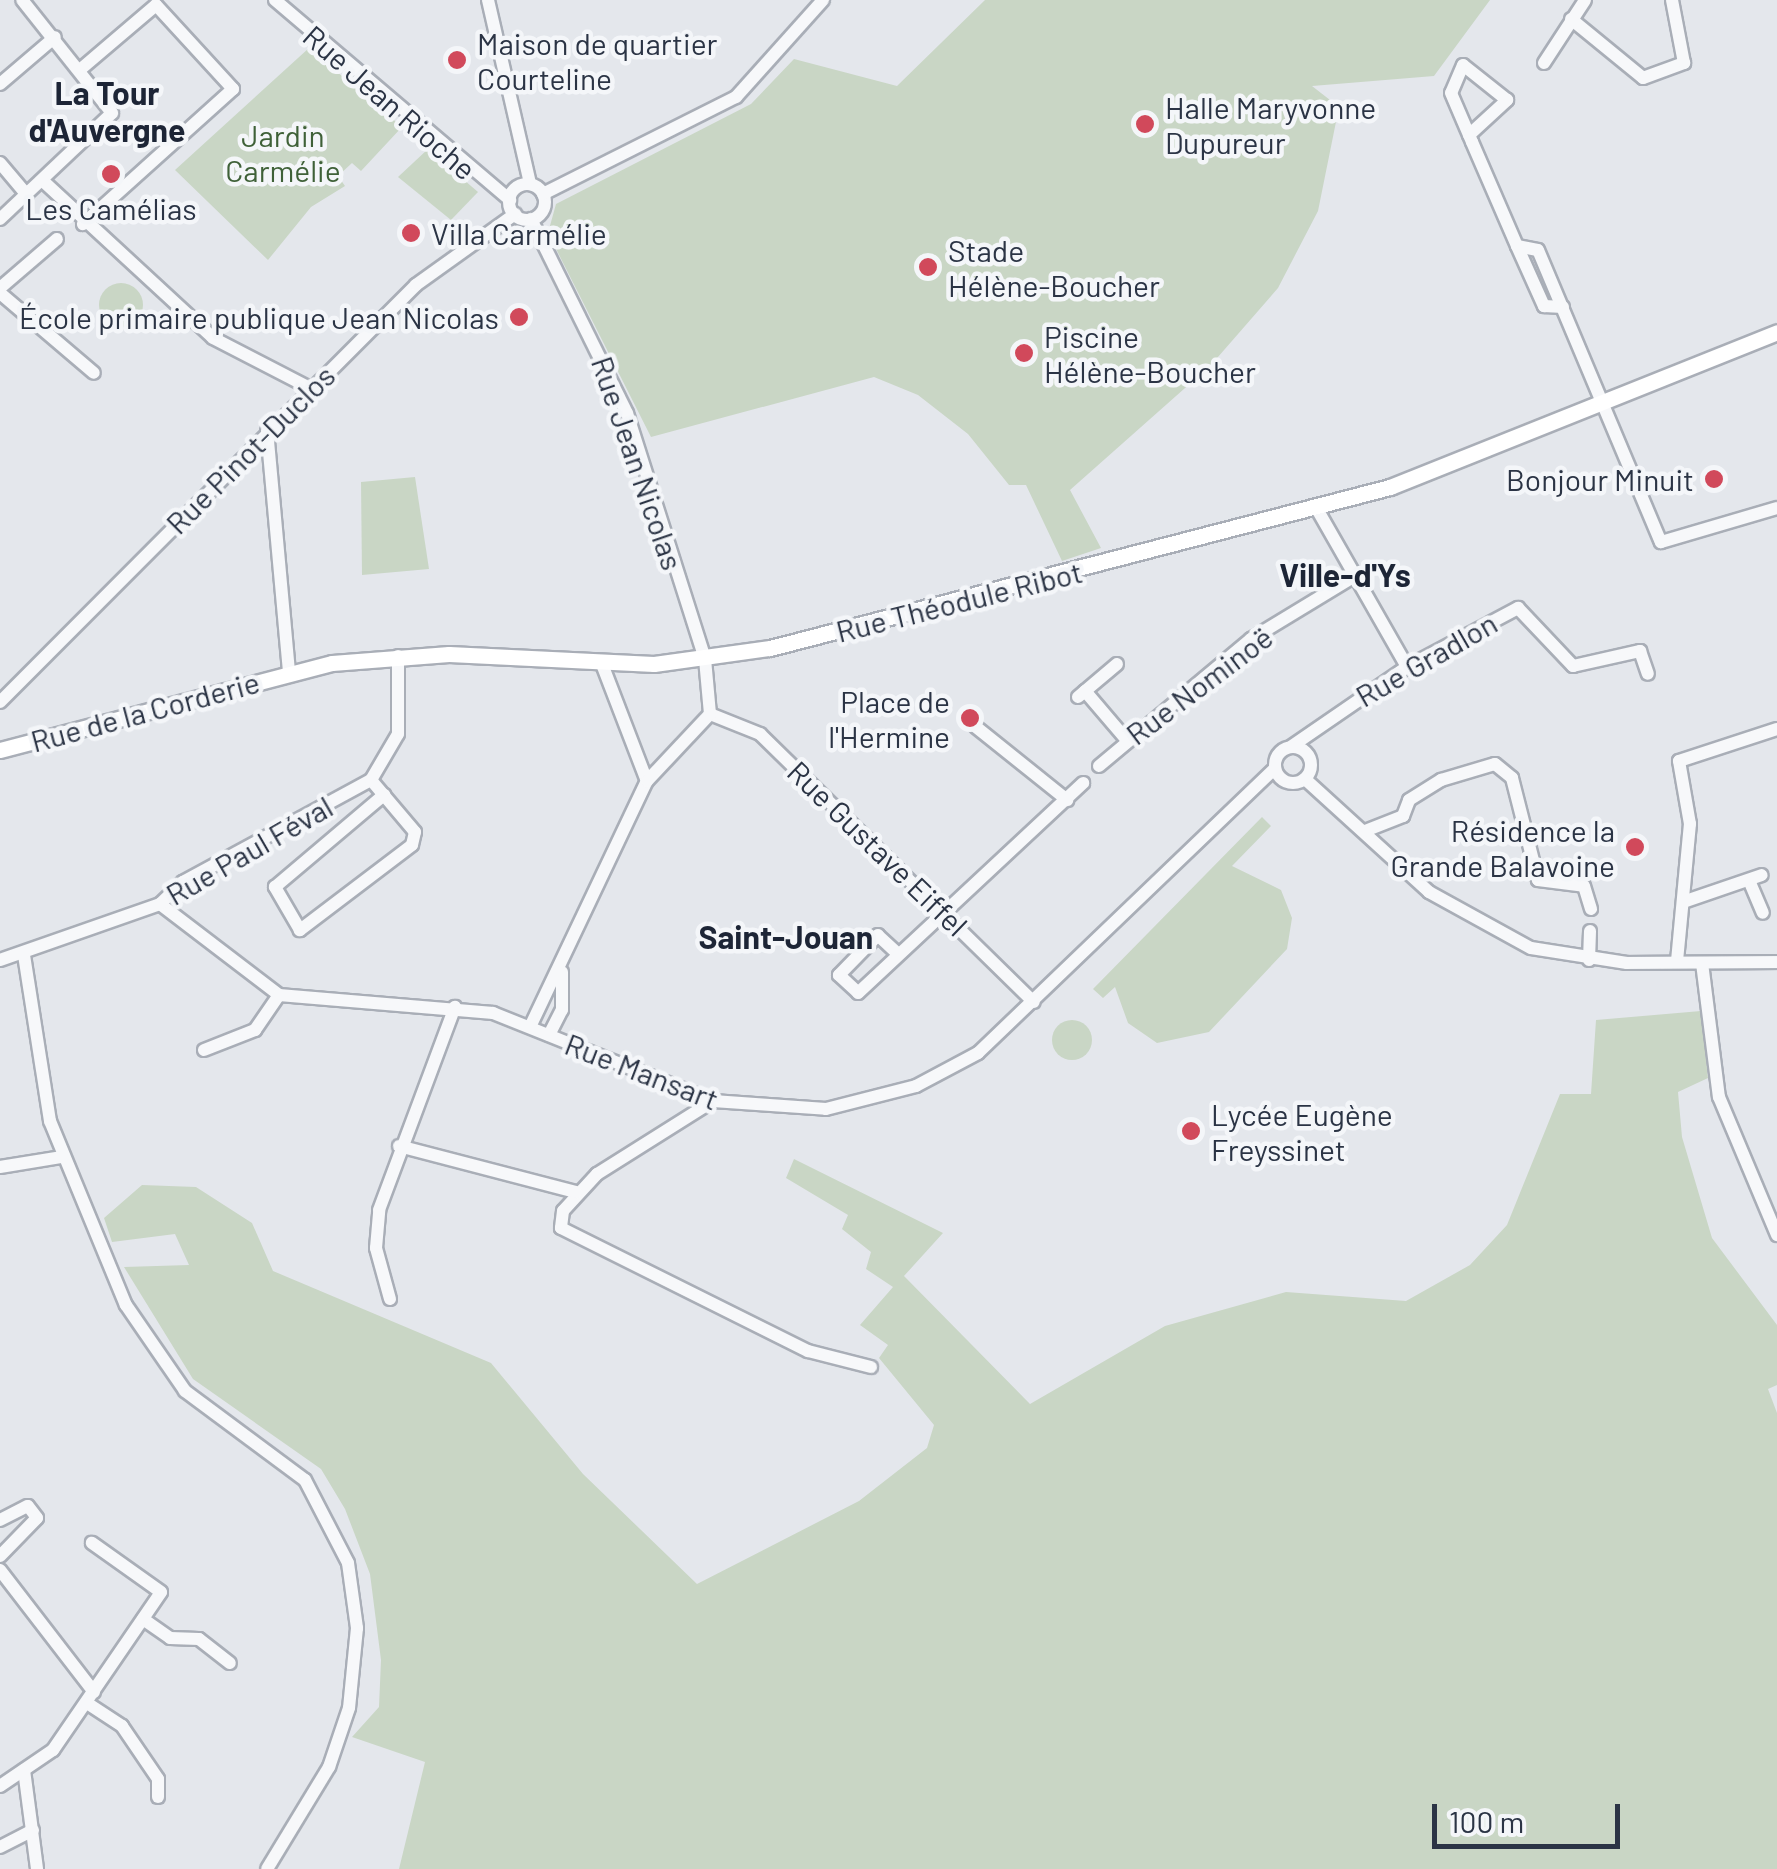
<!DOCTYPE html>
<meta charset="utf-8">
<style>
body{margin:0}
#map{position:relative;width:1777px;height:1869px;overflow:hidden;background:#e4e7ec;font-family:Barlow,sans-serif}
div>[style]{position:absolute}
.green>*{inset:0;background:#c9d6c5}
.round{border-radius:50%}
.roads{filter:drop-shadow(2px 0 #a9aeb7) drop-shadow(-2px 0 #a9aeb7) drop-shadow(0 2px #a9aeb7) drop-shadow(0 -2px #a9aeb7)}
.minor>*{height:12px;margin:-6px;padding:0 6px;transform-origin:6px;border-radius:6px;background:#f7f8fa}
.minor>.ring{margin:-6px;padding:0;box-sizing:content-box;background:none;border:12px solid #f7f8fa;border-radius:50%}
.major>*{height:15px;margin:-7.5px;padding:0 7.5px;transform-origin:7.5px;border-radius:7.5px;background:#fff}
.dots>*{width:28px;height:28px;translate:-50% -50%;box-sizing:border-box;border:5px solid #f4f6f9;border-radius:50%}
span{translate:-50% -50%;white-space:nowrap;text-align:center;line-height:1.15;-webkit-text-stroke:9px #f4f6f9;paint-order:stroke}
.poi-label{font-size:30px;color:#2b3445}
.left{translate:0 -50%;text-align:left}
.right{translate:-100% -50%;text-align:right}
.street-label{font-size:30px;color:#2b3445}
.park-label{font-size:30px;color:#3f6138}
.neighbourhood-label{font-size:32px;color:#1d2536;font-weight:700}
.scale{position:absolute;left:1432px;top:1804px;width:188px;height:45px;box-sizing:border-box;border:5px solid #2b3445;border-top:0;padding-left:12px;font-size:30px;line-height:35px;white-space:nowrap;color:#2b3445;-webkit-text-stroke:8px #f4f6f9;paint-order:stroke}
</style>
<div id="map">
<div class="green">
<i style="clip-path:polygon(985px 0,1490px 0,1434px 76px,1312px 86px,1339px 107px,1318px 211px,1278px 288px,1211px 365px,1070px 490px,1101px 548px,1062px 561px,1026px 485px,1009px 485px,968px 434px,918px 395px,874px 377px,651px 437px,548px 233px,556px 204px,751px 104px,794px 59px,897px 86px)"></i>
<i style="clip-path:polygon(309px 48px,402px 127px,361px 171px,352px 163px,338px 176px,345px 186px,311px 207px,268px 260px,175px 170px)"></i>
<i style="clip-path:polygon(428px 149px,478px 192px,451px 220px,398px 177px)"></i>
<i class="round" style="left:99px;top:283px;width:44px;height:44px"></i>
<i style="clip-path:polygon(415px 477px,429px 569px,362px 575px,361px 482px)"></i>
<i style="clip-path:polygon(1262px 817px,1271px 826px,1232px 866px,1281px 890px,1292px 918px,1287px 949px,1209px 1032px,1157px 1043px,1128px 1023px,1115px 987px,1103px 998px,1093px 989px)"></i>
<i style="clip-path:polygon(1701px 1011px,1708px 1078px,1678px 1092px,1682px 1137px,1712px 1238px,1777px 1325px,1777px 1385px,1768px 1389px,1777px 1413px,1777px 1869px,399px 1869px,425px 1762px,352px 1737px,379px 1707px,381px 1660px,370px 1574px,345px 1509px,321px 1469px,193px 1379px,124px 1267px,189px 1265px,175px 1234px,112px 1242px,104px 1218px,142px 1185px,196px 1187px,252px 1223px,273px 1271px,491px 1363px,583px 1474px,697px 1584px,859px 1501px,927px 1448px,934px 1425px,879px 1358px,888px 1345px,860px 1325px,893px 1287px,866px 1269px,871px 1252px,842px 1229px,848px 1215px,786px 1178px,794px 1159px,943px 1233px,904px 1276px,1030px 1404px,1165px 1326px,1286px 1292px,1406px 1301px,1470px 1265px,1507px 1225px,1560px 1094px,1591px 1094px,1596px 1020px)"></i>
<i class="round" style="left:1052px;top:1020px;width:40px;height:40px"></i>
</div>
<div class="roads">
<div class="minor">
<i style="left:275px;top:0;width:309px;rotate:40.4deg"></i>
<i style="left:488px;top:0;width:189px;rotate:77.1deg"></i>
<i style="left:1571px;top:19px;width:93px;rotate:39.3deg"></i>
<i style="left:1643px;top:78px;width:44px;rotate:-20.1deg"></i>
<i style="left:1684px;top:63px;width:64px;rotate:-100.8deg"></i>
<i style="left:1544px;top:63px;width:75px;rotate:-56.9deg"></i>
<i style="left:82px;top:68px;width:97px;rotate:-40.4deg"></i>
<i style="left:156px;top:5px;width:114px;rotate:47.5deg"></i>
<i style="left:233px;top:89px;width:202px;rotate:138deg"></i>
<i style="left:0;top:84px;width:72px;rotate:-40.5deg"></i>
<i style="left:1469px;top:135px;width:52px;rotate:-42.6deg"></i>
<i style="left:1507px;top:100px;width:56px;rotate:-141.5deg"></i>
<i style="left:1463px;top:65px;width:30px;rotate:113deg"></i>
<i style="left:1451px;top:93px;width:53px;rotate:66.8deg"></i>
<i style="left:1472px;top:142px;width:113px;rotate:66.6deg"></i>
<i style="left:1517px;top:246px;width:21px;rotate:11deg"></i>
<i style="left:1538px;top:250px;width:317px;rotate:67.2deg"></i>
<i style="left:1661px;top:542px;width:121px;rotate:-16.3deg"></i>
<i style="left:0;top:163px;width:42px;rotate:49.8deg"></i>
<i style="left:43px;top:181px;width:231px;rotate:42.7deg"></i>
<i style="left:213px;top:338px;width:109px;rotate:27.3deg"></i>
<i class="ring" style="left:509px;top:184px;width:24px;height:24px"></i>
<i style="left:543px;top:194px;width:216px;rotate:-26.7deg"></i>
<i style="left:736px;top:97px;width:130px;rotate:-48.1deg"></i>
<i style="left:0;top:219px;width:154px;rotate:-43.4deg"></i>
<i style="left:112px;top:113px;width:144px;rotate:-128.5deg"></i>
<i style="left:531px;top:219px;width:216px;rotate:63.7deg"></i>
<i style="left:627px;top:413px;width:258px;rotate:72.4deg"></i>
<i style="left:705px;top:659px;width:55px;rotate:84.8deg"></i>
<i style="left:1517px;top:246px;width:66px;rotate:65.8deg"></i>
<i style="left:1544px;top:306px;width:19px;rotate:3deg"></i>
<i style="left:0;top:288px;width:75px;rotate:-40.7deg"></i>
<i style="left:0;top:293px;width:123px;rotate:40.4deg"></i>
<i style="left:267px;top:430px;width:242px;rotate:84.8deg"></i>
<i style="left:1317px;top:509px;width:182px;rotate:60.3deg"></i>
<i style="left:602px;top:664px;width:125px;rotate:69deg"></i>
<i style="left:1085px;top:691px;width:62px;rotate:49.6deg"></i>
<i style="left:1078px;top:697px;width:51px;rotate:-40.2deg"></i>
<i style="left:0;top:702px;width:589px;rotate:-45.07deg"></i>
<i style="left:416px;top:285px;width:122px;rotate:-35.6deg"></i>
<i style="left:710px;top:714px;width:54px;rotate:21.8deg"></i>
<i style="left:760px;top:734px;width:383px;rotate:44.4deg"></i>
<i style="left:976px;top:727px;width:117px;rotate:38.7deg"></i>
<i style="left:1292px;top:746px;width:140px;rotate:-34.5deg"></i>
<i style="left:1407px;top:667px;width:126px;rotate:-28deg"></i>
<i style="left:1518px;top:608px;width:80px;rotate:46.5deg"></i>
<i style="left:1573px;top:666px;width:69px;rotate:-12.6deg"></i>
<i style="left:1640px;top:651px;width:24px;rotate:71deg"></i>
<i class="ring" style="left:1275px;top:747px;width:24px;height:24px"></i>
<i style="left:1099px;top:766px;width:198px;rotate:-39.9deg"></i>
<i style="left:1251px;top:639px;width:119px;rotate:-31.3deg"></i>
<i style="left:1305px;top:779px;width:168px;rotate:42.3deg"></i>
<i style="left:1429px;top:892px;width:116px;rotate:28.8deg"></i>
<i style="left:1531px;top:948px;width:97px;rotate:8.9deg"></i>
<i style="left:1627px;top:963px;width:150px;rotate:-0.4deg"></i>
<i style="left:371px;top:780px;width:68px;rotate:49.8deg"></i>
<i style="left:415px;top:832px;width:13px;rotate:103deg"></i>
<i style="left:412px;top:845px;width:141px;rotate:142.8deg"></i>
<i style="left:300px;top:930px;width:50px;rotate:-120.2deg"></i>
<i style="left:275px;top:887px;width:143px;rotate:-40.2deg"></i>
<i style="left:1365px;top:831px;width:41px;rotate:-21.5deg"></i>
<i style="left:1403px;top:816px;width:17px;rotate:-69deg"></i>
<i style="left:1409px;top:800px;width:38px;rotate:-32deg"></i>
<i style="left:1441px;top:780px;width:56px;rotate:-16.5deg"></i>
<i style="left:1495px;top:764px;width:22px;rotate:39deg"></i>
<i style="left:1512px;top:778px;width:105px;rotate:75.7deg"></i>
<i style="left:1538px;top:880px;width:46px;rotate:7.4deg"></i>
<i style="left:1584px;top:886px;width:24px;rotate:73deg"></i>
<i style="left:1751px;top:885px;width:30px;rotate:67deg"></i>
<i style="left:1683px;top:902px;width:83px;rotate:-18.9deg"></i>
<i style="left:160px;top:904px;width:150px;rotate:37.4deg"></i>
<i style="left:279px;top:995px;width:215px;rotate:4.8deg"></i>
<i style="left:493px;top:1013px;width:237px;rotate:21.8deg"></i>
<i style="left:713px;top:1101px;width:113px;rotate:4deg"></i>
<i style="left:826px;top:1109px;width:93px;rotate:-14.3deg"></i>
<i style="left:916px;top:1086px;width:70px;rotate:-28deg"></i>
<i style="left:978px;top:1053px;width:410px;rotate:-43.8deg"></i>
<i style="left:897px;top:953px;width:26px;rotate:-137deg"></i>
<i style="left:878px;top:935px;width:56px;rotate:134.3deg"></i>
<i style="left:839px;top:975px;width:26px;rotate:43deg"></i>
<i style="left:858px;top:993px;width:308px;rotate:-43deg"></i>
<i style="left:24px;top:955px;width:168px;rotate:81.1deg"></i>
<i style="left:50px;top:1121px;width:199px;rotate:67.6deg"></i>
<i style="left:126px;top:1305px;width:104px;rotate:55.5deg"></i>
<i style="left:185px;top:1391px;width:149px;rotate:36.6deg"></i>
<i style="left:305px;top:1480px;width:93px;rotate:62.6deg"></i>
<i style="left:348px;top:1563px;width:66px;rotate:82.1deg"></i>
<i style="left:357px;top:1628px;width:80px;rotate:95.7deg"></i>
<i style="left:349px;top:1708px;width:62px;rotate:108.7deg"></i>
<i style="left:329px;top:1767px;width:119px;rotate:121.3deg"></i>
<i style="left:0;top:960px;width:170px;rotate:-19.3deg"></i>
<i style="left:160px;top:904px;width:32px;rotate:-44deg"></i>
<i style="left:183px;top:882px;width:214px;rotate:-28.5deg"></i>
<i style="left:371px;top:780px;width:53px;rotate:-59.6deg"></i>
<i style="left:398px;top:734px;width:78px;rotate:-90deg"></i>
<i style="left:1589px;top:960px;width:29px;rotate:-88deg"></i>
<i style="left:1677px;top:961px;width:138px;rotate:-84.6deg"></i>
<i style="left:1690px;top:824px;width:64px;rotate:-99.9deg"></i>
<i style="left:1679px;top:761px;width:103px;rotate:-18.1deg"></i>
<i style="left:1702px;top:963px;width:135px;rotate:82.8deg"></i>
<i style="left:1719px;top:1097px;width:150px;rotate:67.2deg"></i>
<i style="left:530px;top:1027px;width:272px;rotate:-64.6deg"></i>
<i style="left:647px;top:781px;width:92px;rotate:-46.8deg"></i>
<i style="left:549px;top:1035px;width:28px;rotate:-63deg"></i>
<i style="left:562px;top:1010px;width:38px;rotate:-90deg"></i>
<i style="left:204px;top:1050px;width:55px;rotate:-21.4deg"></i>
<i style="left:255px;top:1030px;width:42px;rotate:-55.6deg"></i>
<i style="left:713px;top:1101px;width:137px;rotate:147.8deg"></i>
<i style="left:597px;top:1174px;width:50px;rotate:132.6deg"></i>
<i style="left:563px;top:1211px;width:17px;rotate:97deg"></i>
<i style="left:561px;top:1228px;width:276px;rotate:26.5deg"></i>
<i style="left:808px;top:1351px;width:65px;rotate:14.3deg"></i>
<i style="left:399px;top:1146px;width:183px;rotate:14.6deg"></i>
<i style="left:0;top:1167px;width:63px;rotate:-9.2deg"></i>
<i style="left:390px;top:1299px;width:53px;rotate:-105.4deg"></i>
<i style="left:376px;top:1248px;width:38px;rotate:-85deg"></i>
<i style="left:379px;top:1210px;width:217px;rotate:-69.5deg"></i>
<i style="left:0;top:1520px;width:31px;rotate:-27deg"></i>
<i style="left:28px;top:1506px;width:15px;rotate:53deg"></i>
<i style="left:37px;top:1518px;width:53px;rotate:134.2deg"></i>
<i style="left:0;top:1570px;width:154px;rotate:52.4deg"></i>
<i style="left:143px;top:1619px;width:33px;rotate:35deg"></i>
<i style="left:170px;top:1638px;width:29px;rotate:2deg"></i>
<i style="left:199px;top:1639px;width:39px;rotate:38deg"></i>
<i style="left:87px;top:1703px;width:42px;rotate:33.3deg"></i>
<i style="left:122px;top:1726px;width:64px;rotate:55.8deg"></i>
<i style="left:158px;top:1779px;width:18px;rotate:90deg"></i>
<i style="left:24px;top:1770px;width:100px;rotate:82.5deg"></i>
<i style="left:0;top:1786px;width:64px;rotate:-34.2deg"></i>
<i style="left:53px;top:1750px;width:191px;rotate:-55.6deg"></i>
<i style="left:161px;top:1592px;width:85px;rotate:-144.6deg"></i>
<i style="left:0;top:1847px;width:37px;rotate:-27deg"></i>
</div>
<div class="major">
<i style="left:0;top:750px;width:343px;rotate:-14.7deg"></i>
<i style="left:332px;top:663px;width:117px;rotate:-4.4deg"></i>
<i style="left:449px;top:654px;width:205px;rotate:2.8deg"></i>
<i style="left:654px;top:664px;width:117px;rotate:-7.9deg"></i>
<i style="left:770px;top:648px;width:641px;rotate:-14.56deg"></i>
<i style="left:1390px;top:487px;width:417px;rotate:-21.8deg"></i>
</div>
</div>
<div class="dots">
<i style="left:457px;top:60px;background:#d1495b"></i>
<i style="left:1145px;top:124px;background:#d1495b"></i>
<i style="left:111px;top:174px;background:#d1495b"></i>
<i style="left:411px;top:233px;background:#d1495b"></i>
<i style="left:928px;top:267px;background:#d1495b"></i>
<i style="left:519px;top:317px;background:#d1495b"></i>
<i style="left:1024px;top:353px;background:#d1495b"></i>
<i style="left:1714px;top:479px;background:#d1495b"></i>
<i style="left:970px;top:718px;background:#d1495b"></i>
<i style="left:1635px;top:847px;background:#d1495b"></i>
<i style="left:1191px;top:1131px;background:#d1495b"></i>
</div>
<div class="poi-label">
<span class="left" style="left:477px;top:60px">Maison de quartier<br>Courteline</span>
<span class="left" style="left:1165px;top:124px">Halle Maryvonne<br>Dupureur</span>
<span style="left:111px;top:208px">Les Camélias</span>
<span class="left" style="left:431px;top:233px">Villa Carmélie</span>
<span class="left" style="left:948px;top:267px">Stade<br>Hélène-Boucher</span>
<span class="right" style="left:499px;top:317px">École primaire publique Jean Nicolas</span>
<span class="left" style="left:1044px;top:353px">Piscine<br>Hélène-Boucher</span>
<span class="right" style="left:1694px;top:479px">Bonjour Minuit</span>
<span class="right" style="left:950px;top:718px">Place de<br>l'Hermine</span>
<span class="right" style="left:1615px;top:847px">Résidence la<br>Grande Balavoine</span>
<span class="left" style="left:1211px;top:1131px">Lycée Eugène<br>Freyssinet</span>
</div>
<div class="street-label">
<span style="left:390px;top:102px;rotate:41deg">Rue Jean Rioche</span>
<span style="left:250px;top:449px;rotate:-45deg">Rue Pinot-Duclos</span>
<span style="left:638px;top:463px;rotate:71deg">Rue Jean Nicolas</span>
<span style="left:959px;top:601px;rotate:-14deg">Rue Théodule Ribot</span>
<span style="left:1426px;top:659px;rotate:-30deg">Rue Gradlon</span>
<span style="left:1199px;top:685px;rotate:-37deg">Rue Nominoë</span>
<span style="left:145px;top:711px;rotate:-15deg">Rue de la Corderie</span>
<span style="left:878px;top:848px;rotate:44deg">Rue Gustave Eiffel</span>
<span style="left:249px;top:850px;rotate:-30deg">Rue Paul Féval</span>
<span style="left:642px;top:1071px;rotate:21deg">Rue Mansart</span>
</div>
<div class="park-label">
<span style="left:283px;top:152px">Jardin<br>Carmélie</span>
</div>
<div class="neighbourhood-label">
<span style="left:107px;top:111px">La Tour<br>d'Auvergne</span>
<span style="left:1345px;top:574px">Ville-d'Ys</span>
<span style="left:786px;top:936px">Saint-Jouan</span>
</div>
<div class="scale">100 m</div>
</div>
